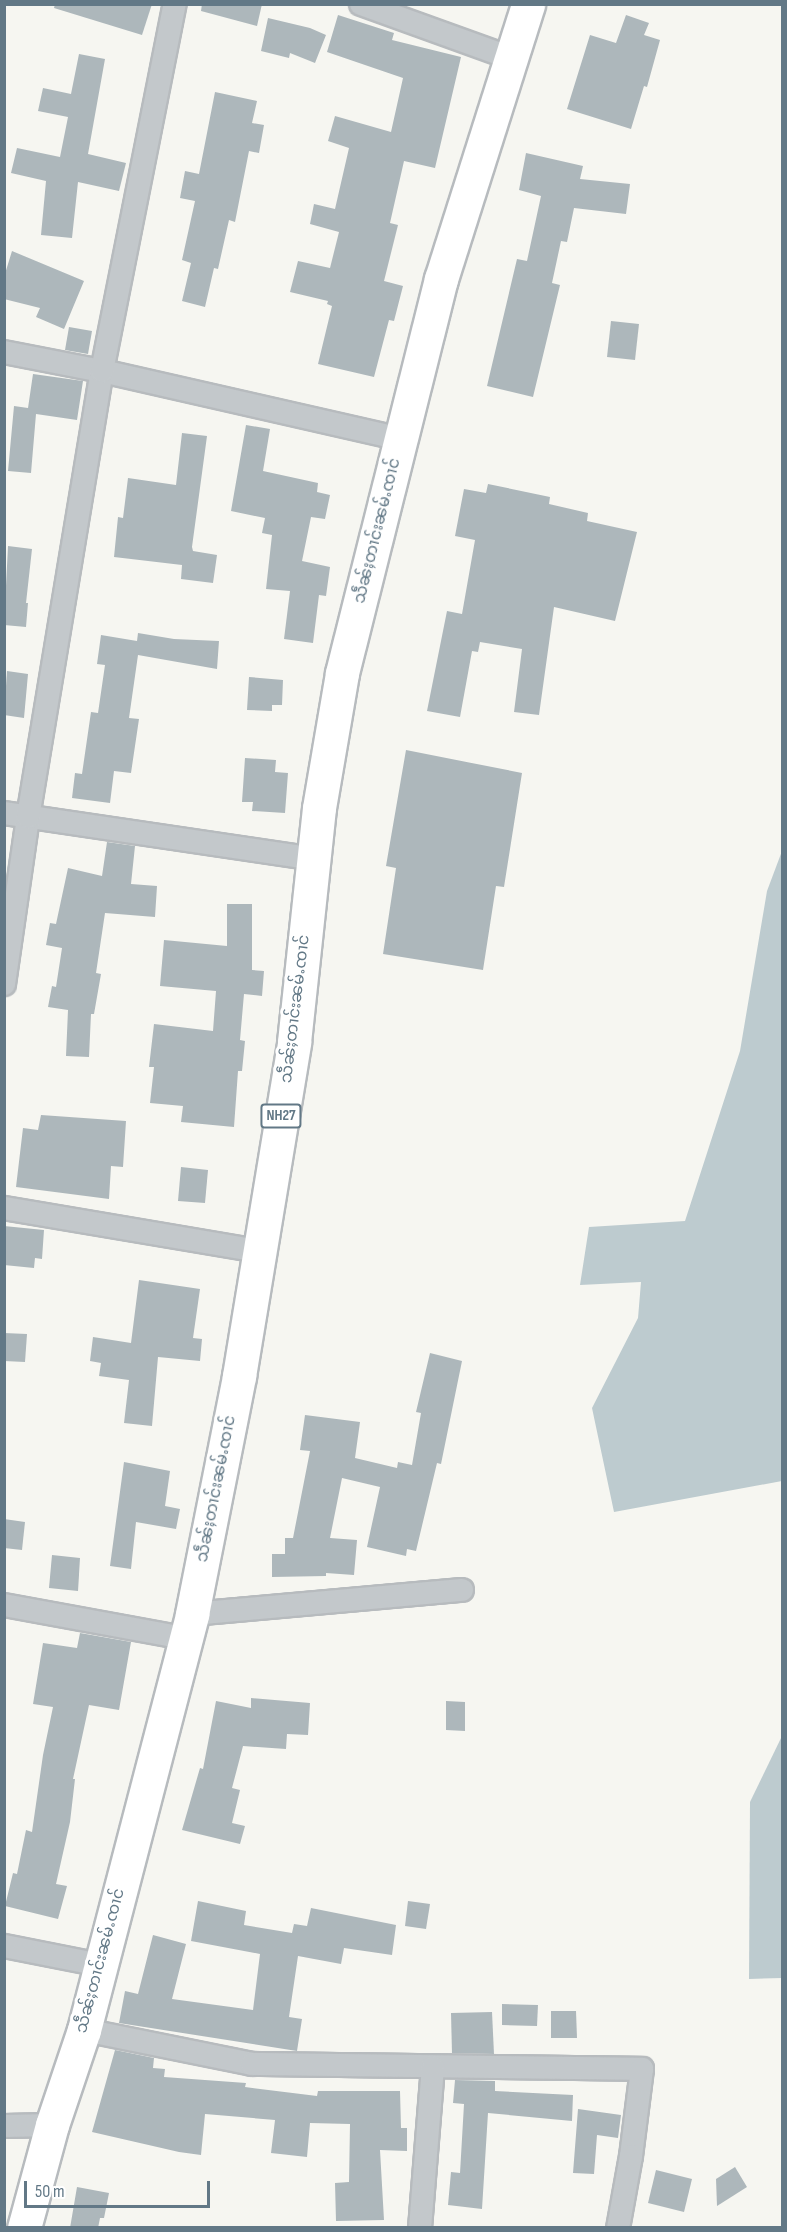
<!DOCTYPE html>
<meta charset="utf-8">
<style>
body{margin:0}
#map{position:relative;width:787px;height:2232px;overflow:hidden;background:#f6f6f1;font-family:"Sofia Sans Condensed","Noto Sans Myanmar",sans-serif}
div>[style]{position:absolute}
.water>*{inset:0;background:#bdcbcf}
.building>*{inset:0;background:#adb7bb}
.roads{filter:drop-shadow(2px 0 #b7bbbe) drop-shadow(-2px 0 #b7bbbe) drop-shadow(0 2px #b7bbbe) drop-shadow(0 -2px #b7bbbe)}
.street>*{height:22px;margin:-11px;padding:0 11px;transform-origin:11px;border-radius:11px;background:#c3c8cb}
.highway>*{height:33px;margin:-16.5px;padding:0 16.5px;transform-origin:16.5px;border-radius:16.5px;background:#fff}
span{translate:-50% -50%;white-space:nowrap;text-align:center;line-height:1.15;-webkit-text-stroke:6px #fff;paint-order:stroke}
.shield-label span{padding:2px 4px;background:#fff;border:2px solid;border-radius:4px;-webkit-text-stroke-width:0}
.shield-label{font-size:15px;color:#627886;font-weight:700}
.street-label{font-size:16px;color:#627886}
.frame{position:absolute;inset:0;border:6px solid #627886;pointer-events:none}
.scale{position:absolute;left:24px;top:2181px;width:186px;height:27px;box-sizing:border-box;border:3px solid #627886;border-top:0;padding-left:8px;font-size:18px;line-height:21px;white-space:nowrap;color:#627886;-webkit-text-stroke:4px #fff;paint-order:stroke}
</style>
<div id="map">
<div class="water">
<i style="clip-path:polygon(782px 851px,782px 1481px,614px 1512px,592px 1408px,638px 1318px,641px 1282px,580px 1285px,589px 1227px,685px 1221px,740px 1051px,767px 891px)"></i>
<i style="clip-path:polygon(782px 1736px,782px 1978px,749px 1979px,750px 1802px)"></i>
</div>
<div class="building">
<i style="clip-path:polygon(55px 4px,152px 4px,142px 35px,54px 8px)"></i>
<i style="clip-path:polygon(202px 4px,262px 4px,257px 26px,201px 11px)"></i>
<i style="clip-path:polygon(338px 15px,394px 33px,392px 40px,461px 57px,435px 168px,404px 161px,390px 223px,398px 225px,384px 281px,403px 286px,394px 321px,389px 320px,374px 377px,318px 364px,332px 306px,327px 304px,328px 301px,290px 292px,298px 261px,330px 268px,339px 232px,310px 224px,314px 204px,335px 209px,349px 148px,328px 141px,335px 116px,391px 132px,403px 78px,327px 52px)"></i>
<i style="clip-path:polygon(626px 15px,649px 23px,644px 35px,660px 40px,647px 87px,644px 86px,631px 129px,567px 109px,590px 35px,616px 43px)"></i>
<i style="clip-path:polygon(268px 18px,310px 28px,326px 35px,315px 63px,290px 53px,289px 58px,261px 51px)"></i>
<i style="clip-path:polygon(79px 54px,105px 59px,88px 154px,126px 163px,119px 191px,78px 182px,72px 238px,41px 235px,46px 181px,11px 173px,17px 148px,60px 157px,68px 117px,38px 111px,43px 88px,71px 94px)"></i>
<i style="clip-path:polygon(215px 92px,257px 101px,252px 123px,264px 125px,259px 153px,249px 151px,235px 222px,229px 220px,218px 269px,214px 268px,205px 307px,182px 301px,191px 263px,182px 260px,195px 201px,180px 198px,185px 171px,199px 174px)"></i>
<i style="clip-path:polygon(526px 153px,583px 166px,580px 179px,630px 184px,626px 214px,574px 208px,567px 242px,561px 241px,552px 283px,560px 285px,533px 397px,487px 386px,517px 259px,527px 261px,541px 196px,519px 190px)"></i>
<i style="clip-path:polygon(12px 251px,84px 281px,64px 329px,36px 317px,40px 308px,4px 299px,4px 277px)"></i>
<i style="clip-path:polygon(611px 321px,639px 324px,635px 360px,607px 357px)"></i>
<i style="clip-path:polygon(69px 327px,92px 331px,88px 354px,65px 350px)"></i>
<i style="clip-path:polygon(33px 374px,83px 381px,77px 420px,36px 414px,31px 473px,8px 471px,14px 406px,28px 408px)"></i>
<i style="clip-path:polygon(246px 425px,270px 429px,263px 471px,318px 483px,317px 492px,330px 495px,325px 519px,311px 517px,302px 561px,330px 567px,326px 596px,319px 595px,313px 643px,284px 639px,290px 591px,266px 589px,272px 535px,262px 533px,265px 518px,231px 511px)"></i>
<i style="clip-path:polygon(182px 433px,207px 436px,192px 547px,193px 551px,217px 555px,213px 583px,181px 579px,182px 565px,114px 557px,118px 517px,123px 518px,128px 478px,176px 485px)"></i>
<i style="clip-path:polygon(488px 484px,550px 497px,549px 504px,588px 513px,587px 521px,637px 532px,615px 621px,554px 607px,539px 715px,514px 712px,522px 649px,480px 642px,478px 652px,472px 651px,460px 717px,427px 711px,447px 611px,462px 614px,475px 540px,455px 536px,464px 489px,486px 493px)"></i>
<i style="clip-path:polygon(8px 546px,32px 549px,26px 603px,28px 603px,26px 627px,4px 625px)"></i>
<i style="clip-path:polygon(138px 633px,174px 639px,219px 641px,217px 669px,138px 655px,129px 718px,139px 719px,131px 773px,114px 771px,110px 803px,72px 798px,75px 773px,82px 774px,91px 712px,98px 713px,105px 665px,97px 664px,101px 635px,137px 641px)"></i>
<i style="clip-path:polygon(7px 671px,28px 674px,24px 718px,4px 715px)"></i>
<i style="clip-path:polygon(249px 677px,283px 680px,282px 705px,272px 705px,272px 711px,247px 710px)"></i>
<i style="clip-path:polygon(406px 750px,522px 773px,504px 887px,496px 886px,483px 970px,383px 954px,396px 868px,386px 866px)"></i>
<i style="clip-path:polygon(245px 758px,276px 760px,275px 772px,288px 773px,285px 813px,252px 811px,253px 802px,242px 802px)"></i>
<i style="clip-path:polygon(107px 842px,135px 846px,131px 884px,157px 886px,155px 917px,105px 913px,96px 973px,101px 974px,94px 1014px,91px 1014px,89px 1057px,66px 1056px,68px 1010px,48px 1007px,52px 986px,56px 987px,62px 948px,46px 945px,50px 923px,56px 924px,68px 868px,102px 876px)"></i>
<i style="clip-path:polygon(227px 904px,252px 904px,252px 970px,264px 971px,262px 996px,244px 994px,240px 1040px,245px 1041px,242px 1071px,238px 1071px,234px 1127px,181px 1122px,183px 1106px,150px 1103px,154px 1067px,149px 1067px,154px 1024px,213px 1031px,216px 991px,160px 986px,164px 940px,227px 946px)"></i>
<i style="clip-path:polygon(41px 1115px,126px 1121px,123px 1167px,111px 1166px,109px 1199px,16px 1187px,23px 1128px,38px 1130px)"></i>
<i style="clip-path:polygon(181px 1167px,208px 1170px,205px 1203px,178px 1201px)"></i>
<i style="clip-path:polygon(4px 1226px,44px 1230px,42px 1259px,35px 1258px,34px 1268px,4px 1265px)"></i>
<i style="clip-path:polygon(139px 1280px,200px 1289px,193px 1338px,202px 1339px,200px 1361px,158px 1357px,152px 1426px,124px 1423px,129px 1380px,99px 1376px,101px 1363px,90px 1361px,93px 1337px,131px 1343px)"></i>
<i style="clip-path:polygon(4px 1333px,27px 1334px,25px 1362px,4px 1361px)"></i>
<i style="clip-path:polygon(430px 1353px,462px 1361px,441px 1464px,437px 1463px,416px 1551px,407px 1549px,406px 1556px,367px 1547px,380px 1487px,342px 1478px,330px 1538px,357px 1540px,354px 1575px,326px 1573px,326px 1576px,272px 1577px,272px 1554px,285px 1554px,285px 1538px,293px 1538px,310px 1451px,300px 1450px,305px 1415px,360px 1422px,355px 1458px,397px 1468px,398px 1462px,412px 1465px,421px 1413px,416px 1412px)"></i>
<i style="clip-path:polygon(124px 1462px,170px 1471px,165px 1506px,180px 1509px,176px 1529px,136px 1522px,131px 1569px,110px 1566px)"></i>
<i style="clip-path:polygon(4px 1519px,25px 1522px,22px 1550px,4px 1548px)"></i>
<i style="clip-path:polygon(52px 1555px,80px 1558px,78px 1591px,49px 1588px)"></i>
<i style="clip-path:polygon(80px 1633px,131px 1642px,119px 1710px,89px 1705px,73px 1779px,75px 1779px,70px 1822px,56px 1884px,67px 1886px,58px 1919px,5px 1906px,13px 1873px,17px 1874px,26px 1830px,32px 1832px,43px 1755px,53px 1707px,33px 1704px,43px 1643px,77px 1648px)"></i>
<i style="clip-path:polygon(251px 1698px,310px 1703px,308px 1735px,287px 1734px,286px 1749px,243px 1746px,232px 1788px,240px 1790px,232px 1823px,245px 1826px,240px 1844px,182px 1830px,200px 1768px,203px 1769px,216px 1701px,251px 1708px)"></i>
<i style="clip-path:polygon(446px 1701px,465px 1702px,465px 1731px,446px 1730px)"></i>
<i style="clip-path:polygon(198px 1901px,246px 1911px,244px 1925px,292px 1933px,294px 1924px,307px 1926px,311px 1908px,396px 1925px,392px 1955px,344px 1948px,341px 1964px,298px 1956px,289px 2017px,302px 2019px,297px 2051px,119px 2023px,125px 1991px,138px 1994px,153px 1935px,186px 1944px,172px 1999px,253px 2010px,260px 1954px,191px 1941px)"></i>
<i style="clip-path:polygon(408px 1901px,430px 1904px,426px 1929px,405px 1926px)"></i>
<i style="clip-path:polygon(502px 2004px,538px 2005px,537px 2026px,502px 2025px)"></i>
<i style="clip-path:polygon(551px 2011px,576px 2011px,577px 2038px,551px 2038px)"></i>
<i style="clip-path:polygon(492px 2012px,494px 2054px,452px 2053px,451px 2013px)"></i>
<i style="clip-path:polygon(115px 2050px,154px 2058px,153px 2068px,165px 2069px,164px 2077px,246px 2083px,245px 2087px,317px 2096px,318px 2091px,400px 2091px,401px 2128px,407px 2128px,407px 2151px,380px 2150px,384px 2220px,336px 2221px,335px 2183px,349px 2182px,350px 2124px,310px 2123px,307px 2157px,271px 2153px,275px 2120px,205px 2114px,201px 2155px,179px 2152px,92px 2132px)"></i>
<i style="clip-path:polygon(455px 2080px,495px 2081px,495px 2091px,573px 2095px,572px 2121px,488px 2113px,482px 2209px,448px 2205px,451px 2172px,460px 2173px,464px 2104px,453px 2103px)"></i>
<i style="clip-path:polygon(578px 2109px,621px 2115px,618px 2138px,597px 2135px,594px 2174px,573px 2173px)"></i>
<i style="clip-path:polygon(735px 2167px,747px 2187px,717px 2206px,716px 2179px)"></i>
<i style="clip-path:polygon(656px 2170px,692px 2179px,684px 2212px,648px 2203px)"></i>
<i style="clip-path:polygon(77px 2187px,109px 2193px,104px 2218px,100px 2218px,98px 2228px,70px 2228px)"></i>
</div>
<div class="roads">
<div class="street">
<i style="left:361px;top:4px;width:159px;rotate:19.8deg"></i>
<i style="left:4px;top:352px;width:100px;rotate:11deg"></i>
<i style="left:102px;top:371px;width:307px;rotate:12.8deg"></i>
<i style="left:4px;top:813px;width:313px;rotate:8.4deg"></i>
<i style="left:4px;top:984px;width:169px;rotate:-81.8deg"></i>
<i style="left:28px;top:817px;width:452px;rotate:-80.6deg"></i>
<i style="left:102px;top:371px;width:374px;rotate:-78.8deg"></i>
<i style="left:4px;top:1208px;width:259px;rotate:9.6deg"></i>
<i style="left:4px;top:1605px;width:183px;rotate:10.4deg"></i>
<i style="left:192px;top:1614px;width:271px;rotate:-5.1deg"></i>
<i style="left:4px;top:1946px;width:99px;rotate:11.1deg"></i>
<i style="left:84px;top:2030px;width:171px;rotate:11.4deg"></i>
<i style="left:252px;top:2064px;width:390px;rotate:0.7deg"></i>
<i style="left:642px;top:2069px;width:88px;rotate:97.2deg"></i>
<i style="left:631px;top:2156px;width:73px;rotate:100.2deg"></i>
<i style="left:4px;top:2126px;width:48px;rotate:-1.2deg"></i>
<i style="left:420px;top:2228px;width:161px;rotate:-85.4deg"></i>
</div>
<div class="highway">
<i style="left:24px;top:2228px;width:107px;rotate:-74.8deg"></i>
<i style="left:52px;top:2125px;width:100px;rotate:-71.4deg"></i>
<i style="left:84px;top:2030px;width:430px;rotate:-75.4deg"></i>
<i style="left:192px;top:1614px;width:243px;rotate:-78.8deg"></i>
<i style="left:239px;top:1376px;width:338px;rotate:-80.6deg"></i>
<i style="left:294px;top:1042px;width:235px;rotate:-83.9deg"></i>
<i style="left:319px;top:808px;width:137px;rotate:-80.3deg"></i>
<i style="left:342px;top:673px;width:406px;rotate:-75.9deg"></i>
<i style="left:441px;top:279px;width:288px;rotate:-72.4deg"></i>
</div>
</div>
<div class="shield-label">
<span style="left:281px;top:1116px">NH27</span>
</div>
<div class="street-label">
<span style="left:378px;top:531px;rotate:-76deg">သဵၼ်ႈတၢင်းၼမ်ႉၸၢင်</span>
<span style="left:296px;top:1009px;rotate:-83deg">သဵၼ်ႈတၢင်းၼမ်ႉၸၢင်</span>
<span style="left:217px;top:1489px;rotate:-79deg">သဵၼ်ႈတၢင်းၼမ်ႉၸၢင်</span>
<span style="left:101px;top:1961px;rotate:-75deg">သဵၼ်ႈတၢင်းၼမ်ႉၸၢင်</span>
</div>
<div class="frame"></div>
<div class="scale">50 m</div>
</div>
